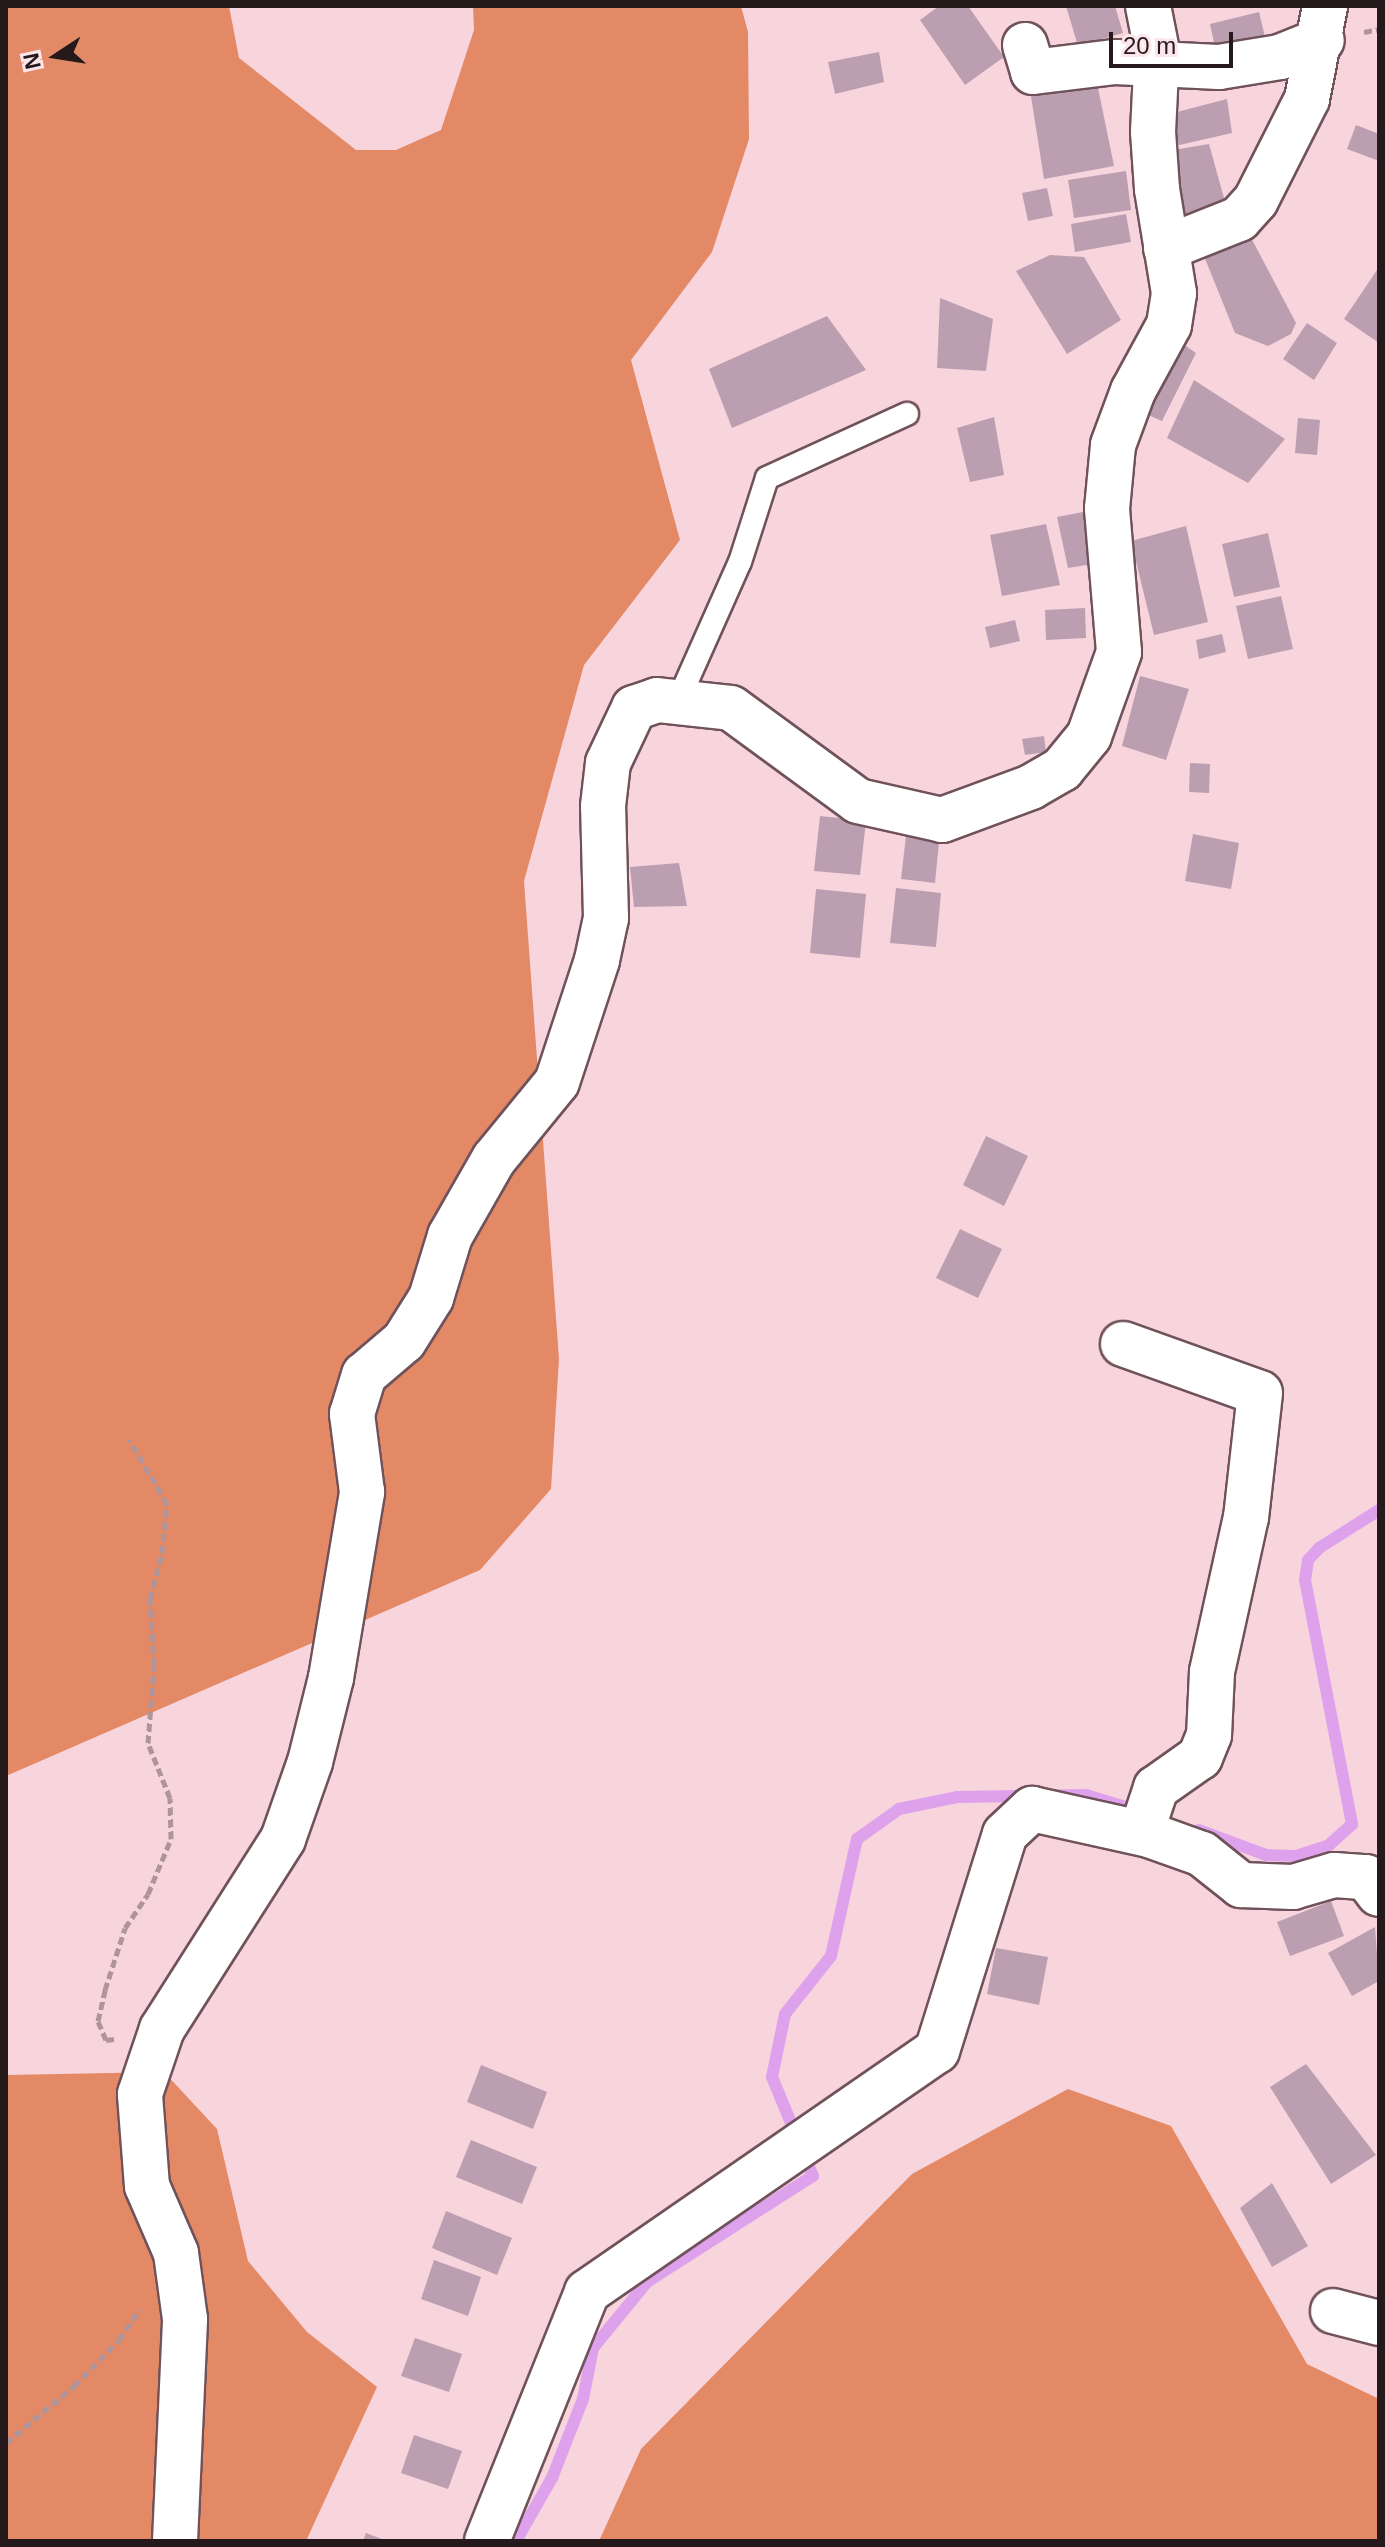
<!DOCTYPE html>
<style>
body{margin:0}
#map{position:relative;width:1385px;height:2547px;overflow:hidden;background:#f8d4dd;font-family:Helvetica,sans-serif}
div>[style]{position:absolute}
.forest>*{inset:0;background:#e38965}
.stream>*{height:12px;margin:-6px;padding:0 6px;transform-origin:6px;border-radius:6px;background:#dea2ed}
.building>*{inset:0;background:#bb9fb1}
.path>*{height:5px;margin-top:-2.5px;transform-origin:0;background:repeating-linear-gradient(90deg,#b0949b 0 8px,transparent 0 12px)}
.roads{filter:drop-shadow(2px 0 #70525a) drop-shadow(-2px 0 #70525a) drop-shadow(0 2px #70525a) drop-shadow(0 -2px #70525a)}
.lane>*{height:22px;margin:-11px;padding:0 11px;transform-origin:11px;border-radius:11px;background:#fff}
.street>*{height:44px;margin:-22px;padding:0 22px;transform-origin:22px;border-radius:22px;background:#fff}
span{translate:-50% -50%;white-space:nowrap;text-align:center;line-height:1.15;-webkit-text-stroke:7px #fce6eb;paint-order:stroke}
.frame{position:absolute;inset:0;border:8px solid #25191c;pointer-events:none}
.north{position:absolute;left:16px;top:16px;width:80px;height:80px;-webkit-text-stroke:6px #fce6eb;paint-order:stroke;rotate:258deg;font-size:22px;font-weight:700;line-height:32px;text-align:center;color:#25191c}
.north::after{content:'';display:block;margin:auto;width:28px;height:36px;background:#25191c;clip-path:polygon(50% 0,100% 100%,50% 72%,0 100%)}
.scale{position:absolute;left:1109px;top:32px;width:124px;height:36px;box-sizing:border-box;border:4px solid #25191c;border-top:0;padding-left:10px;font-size:24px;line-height:28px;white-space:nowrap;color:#25191c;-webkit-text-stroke:6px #fce6eb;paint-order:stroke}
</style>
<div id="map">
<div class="forest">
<i style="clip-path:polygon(6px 6px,229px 6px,239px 58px,356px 150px,396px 150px,441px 130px,474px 30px,473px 6px,741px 6px,748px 32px,749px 139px,712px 252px,631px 360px,680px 540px,584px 665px,524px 881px,559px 1359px,551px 1489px,480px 1570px,6px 1776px)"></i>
<i style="clip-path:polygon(164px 2072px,217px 2129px,248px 2261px,307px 2332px,377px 2387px,306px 2541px,6px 2541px,6px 2075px)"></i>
<i style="clip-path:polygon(1068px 2089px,1171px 2126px,1307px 2364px,1379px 2399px,1379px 2541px,599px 2541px,641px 2449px,912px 2174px)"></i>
</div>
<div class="stream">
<i style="left:1199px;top:1830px;width:72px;rotate:20.5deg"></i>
<i style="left:1266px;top:1855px;width:30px;rotate:2deg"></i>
<i style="left:1296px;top:1856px;width:35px;rotate:-18deg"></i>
<i style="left:1329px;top:1845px;width:31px;rotate:-42deg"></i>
<i style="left:1352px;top:1824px;width:248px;rotate:-100.9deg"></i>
<i style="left:1305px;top:1580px;width:20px;rotate:-81deg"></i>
<i style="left:1308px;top:1560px;width:16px;rotate:-47deg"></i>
<i style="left:1319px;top:1548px;width:71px;rotate:-32.3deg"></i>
<i style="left:516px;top:2541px;width:73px;rotate:-60.3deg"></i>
<i style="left:552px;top:2478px;width:85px;rotate:-68.6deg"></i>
<i style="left:583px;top:2399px;width:52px;rotate:-78.9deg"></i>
<i style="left:593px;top:2348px;width:85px;rotate:-50.7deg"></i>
<i style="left:647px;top:2282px;width:197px;rotate:-32.6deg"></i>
<i style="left:813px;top:2176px;width:107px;rotate:-112.5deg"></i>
<i style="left:772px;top:2077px;width:64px;rotate:-78.3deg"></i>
<i style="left:785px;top:2014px;width:74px;rotate:-51.6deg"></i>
<i style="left:831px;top:1956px;width:120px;rotate:-77.5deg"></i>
<i style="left:857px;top:1839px;width:52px;rotate:-35.5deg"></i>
<i style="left:899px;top:1809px;width:59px;rotate:-11.7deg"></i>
<i style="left:957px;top:1797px;width:129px;rotate:-0.9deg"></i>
<i style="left:1086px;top:1795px;width:55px;rotate:16.8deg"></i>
</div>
<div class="building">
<i style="clip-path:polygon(939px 6px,968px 6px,1004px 57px,965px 85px,920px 20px)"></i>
<i style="clip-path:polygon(1066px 6px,1115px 6px,1123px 33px,1078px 46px)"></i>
<i style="clip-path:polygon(1259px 12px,1266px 41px,1216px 52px,1210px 24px)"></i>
<i style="clip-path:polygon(879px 52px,884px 82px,835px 94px,828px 62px)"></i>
<i style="clip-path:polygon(1096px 78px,1114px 166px,1044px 179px,1030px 90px)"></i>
<i style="clip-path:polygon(1227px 99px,1232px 133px,1175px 146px,1173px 113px)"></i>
<i style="clip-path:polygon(1356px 125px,1379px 134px,1379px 161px,1347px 149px)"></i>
<i style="clip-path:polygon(1209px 144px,1227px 209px,1172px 224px,1167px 151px)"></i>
<i style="clip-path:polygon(1126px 171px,1131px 210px,1074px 218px,1068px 180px)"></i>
<i style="clip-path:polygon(1047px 188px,1053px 216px,1028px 221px,1022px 193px)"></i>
<i style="clip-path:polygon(1126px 214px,1131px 242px,1075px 252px,1071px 224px)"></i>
<i style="clip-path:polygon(1248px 232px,1296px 323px,1291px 334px,1268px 346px,1235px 333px,1204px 256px)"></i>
<i style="clip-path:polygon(1050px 255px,1084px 257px,1121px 320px,1067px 354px,1016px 271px)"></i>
<i style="clip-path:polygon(1379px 267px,1379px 343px,1344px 319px)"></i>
<i style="clip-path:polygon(940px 298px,993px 319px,986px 371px,937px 368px)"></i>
<i style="clip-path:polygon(827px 316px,866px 370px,732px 428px,709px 369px)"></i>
<i style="clip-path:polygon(1307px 323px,1337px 343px,1314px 380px,1283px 359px)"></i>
<i style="clip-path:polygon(1177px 340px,1196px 353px,1162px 421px,1139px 411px)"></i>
<i style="clip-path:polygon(1194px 380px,1285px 439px,1248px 483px,1167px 438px)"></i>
<i style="clip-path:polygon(994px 417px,1004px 475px,970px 482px,957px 428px)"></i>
<i style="clip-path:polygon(1298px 418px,1320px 420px,1317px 455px,1295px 453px)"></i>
<i style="clip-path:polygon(1083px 512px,1093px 564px,1068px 568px,1057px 517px)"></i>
<i style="clip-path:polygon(1046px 524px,1060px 585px,1002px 596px,990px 535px)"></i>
<i style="clip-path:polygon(1186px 526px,1208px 622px,1154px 635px,1131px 541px)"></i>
<i style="clip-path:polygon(1268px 533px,1280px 587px,1234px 597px,1222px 544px)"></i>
<i style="clip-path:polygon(1281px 596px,1293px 649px,1248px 659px,1236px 606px)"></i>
<i style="clip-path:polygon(1085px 608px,1086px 638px,1046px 640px,1045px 610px)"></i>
<i style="clip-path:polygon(1015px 620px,1020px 641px,990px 648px,985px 627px)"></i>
<i style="clip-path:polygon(1222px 634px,1226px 652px,1199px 659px,1196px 640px)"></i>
<i style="clip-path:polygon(1140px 676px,1189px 689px,1166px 760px,1122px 746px)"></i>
<i style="clip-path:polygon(1044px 736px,1046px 752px,1025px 755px,1022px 739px)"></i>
<i style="clip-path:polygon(1190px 763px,1210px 764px,1209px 793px,1189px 792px)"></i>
<i style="clip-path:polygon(820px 816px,866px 821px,860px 875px,814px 871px)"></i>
<i style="clip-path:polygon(907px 827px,940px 832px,935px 883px,901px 879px)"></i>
<i style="clip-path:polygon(1193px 834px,1239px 843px,1231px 889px,1185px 881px)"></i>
<i style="clip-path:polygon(679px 863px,687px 906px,634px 907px,630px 867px)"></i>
<i style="clip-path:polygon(896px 888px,941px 893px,936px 947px,890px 943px)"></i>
<i style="clip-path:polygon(816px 889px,866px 894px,860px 958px,810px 953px)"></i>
<i style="clip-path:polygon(986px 1136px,1028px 1156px,1004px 1206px,963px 1185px)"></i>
<i style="clip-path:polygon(960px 1229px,1002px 1249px,978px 1298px,936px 1278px)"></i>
<i style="clip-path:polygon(1331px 1901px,1344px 1936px,1290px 1956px,1277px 1922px)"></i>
<i style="clip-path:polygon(1375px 1927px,1379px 1981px,1352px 1996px,1328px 1953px)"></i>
<i style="clip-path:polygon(996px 1948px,1048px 1957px,1039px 2005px,987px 1994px)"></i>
<i style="clip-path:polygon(1306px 2064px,1376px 2155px,1331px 2184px,1270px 2087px)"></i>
<i style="clip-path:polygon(481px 2065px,547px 2092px,533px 2129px,467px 2102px)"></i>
<i style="clip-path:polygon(471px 2140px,537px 2167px,522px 2204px,456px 2177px)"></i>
<i style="clip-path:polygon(1272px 2183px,1308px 2246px,1272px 2267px,1240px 2208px)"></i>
<i style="clip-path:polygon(446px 2211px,512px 2238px,497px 2275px,432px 2248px)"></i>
<i style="clip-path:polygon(434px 2260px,481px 2277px,468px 2316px,421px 2299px)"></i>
<i style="clip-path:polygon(415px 2338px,462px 2354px,449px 2392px,401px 2376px)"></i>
<i style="clip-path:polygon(414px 2435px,462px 2451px,448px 2489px,401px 2473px)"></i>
<i style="clip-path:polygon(366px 2533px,387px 2541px,363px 2541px)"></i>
</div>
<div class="path">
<i style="left:1364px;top:32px;width:15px;rotate:-11deg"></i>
<i style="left:114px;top:2039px;width:8px;rotate:173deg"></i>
<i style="left:106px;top:2040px;width:21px;rotate:-113deg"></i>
<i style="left:98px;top:2021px;width:32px;rotate:-77deg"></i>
<i style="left:105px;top:1990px;width:65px;rotate:-72.1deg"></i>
<i style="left:125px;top:1928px;width:41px;rotate:-55.9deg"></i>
<i style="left:148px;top:1894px;width:60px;rotate:-67.3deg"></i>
<i style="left:171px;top:1839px;width:41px;rotate:-91.4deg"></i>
<i style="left:170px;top:1798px;width:59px;rotate:-111.8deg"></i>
<i style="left:148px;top:1743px;width:78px;rotate:-85.6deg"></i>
<i style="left:154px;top:1665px;width:66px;rotate:-93.5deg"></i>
<i style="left:150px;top:1599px;width:48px;rotate:-75.4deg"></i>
<i style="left:162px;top:1553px;width:49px;rotate:-84.2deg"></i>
<i style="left:167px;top:1504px;width:75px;rotate:-120.3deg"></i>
<i style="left:6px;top:2443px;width:89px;rotate:-40deg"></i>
<i style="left:74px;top:2386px;width:64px;rotate:-45.6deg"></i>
<i style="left:119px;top:2340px;width:37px;rotate:-56deg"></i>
</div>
<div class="roads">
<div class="lane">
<i style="left:678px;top:701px;width:152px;rotate:-66deg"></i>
<i style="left:740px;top:562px;width:88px;rotate:-72.2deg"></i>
<i style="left:767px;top:478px;width:154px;rotate:-24.6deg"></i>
</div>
<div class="street">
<i style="left:1025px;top:45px;width:28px;rotate:73deg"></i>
<i style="left:1033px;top:72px;width:83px;rotate:-7deg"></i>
<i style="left:1115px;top:62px;width:104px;rotate:2.8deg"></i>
<i style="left:1219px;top:67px;width:62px;rotate:-9.3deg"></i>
<i style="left:1280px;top:57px;width:45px;rotate:-22deg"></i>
<i style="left:1166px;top:248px;width:79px;rotate:-21.7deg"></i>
<i style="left:1239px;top:219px;width:25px;rotate:-48deg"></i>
<i style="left:1256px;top:200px;width:113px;rotate:-63.2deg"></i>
<i style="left:1307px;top:99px;width:95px;rotate:-79deg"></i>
<i style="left:1123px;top:1344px;width:145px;rotate:19.7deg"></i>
<i style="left:1260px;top:1393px;width:125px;rotate:96.4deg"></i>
<i style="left:1246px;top:1517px;width:159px;rotate:102.4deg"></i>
<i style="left:1212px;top:1672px;width:63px;rotate:92.7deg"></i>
<i style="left:1209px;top:1735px;width:24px;rotate:112deg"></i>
<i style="left:1200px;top:1757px;width:54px;rotate:144.8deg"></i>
<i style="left:1156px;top:1788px;width:47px;rotate:108.4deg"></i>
<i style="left:1333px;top:2311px;width:48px;rotate:14.6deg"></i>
<i style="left:175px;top:2541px;width:222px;rotate:-87.4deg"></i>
<i style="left:185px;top:2319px;width:67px;rotate:-97.8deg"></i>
<i style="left:176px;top:2253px;width:73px;rotate:-113.4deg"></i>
<i style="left:147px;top:2186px;width:92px;rotate:-94.4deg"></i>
<i style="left:140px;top:2094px;width:69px;rotate:-71.3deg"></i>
<i style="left:162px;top:2029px;width:225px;rotate:-57.5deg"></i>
<i style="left:283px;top:1839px;width:82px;rotate:-70.7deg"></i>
<i style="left:310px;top:1762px;width:87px;rotate:-76deg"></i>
<i style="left:331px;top:1678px;width:189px;rotate:-80.5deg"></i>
<i style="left:362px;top:1492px;width:79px;rotate:-97.3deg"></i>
<i style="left:352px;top:1414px;width:41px;rotate:-72.9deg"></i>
<i style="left:364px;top:1375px;width:52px;rotate:-40.4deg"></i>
<i style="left:404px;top:1341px;width:51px;rotate:-57.9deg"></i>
<i style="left:431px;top:1298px;width:65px;rotate:-73deg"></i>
<i style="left:450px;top:1236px;width:89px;rotate:-60.3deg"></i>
<i style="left:494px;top:1159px;width:99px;rotate:-50.7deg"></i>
<i style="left:557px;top:1082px;width:128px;rotate:-71.8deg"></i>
<i style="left:597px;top:960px;width:43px;rotate:-77.9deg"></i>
<i style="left:606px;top:918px;width:112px;rotate:-91.5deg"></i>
<i style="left:603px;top:806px;width:43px;rotate:-83.4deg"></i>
<i style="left:608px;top:763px;width:61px;rotate:-64.7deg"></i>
<i style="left:634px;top:708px;width:24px;rotate:-19deg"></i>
<i style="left:657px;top:700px;width:74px;rotate:6.2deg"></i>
<i style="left:731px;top:708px;width:157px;rotate:36.2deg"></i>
<i style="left:858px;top:801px;width:86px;rotate:12.7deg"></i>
<i style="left:942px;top:820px;width:95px;rotate:-20.3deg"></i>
<i style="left:1031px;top:787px;width:36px;rotate:-30deg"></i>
<i style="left:1062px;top:769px;width:43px;rotate:-50.7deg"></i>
<i style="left:1089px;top:736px;width:89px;rotate:-70.3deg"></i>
<i style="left:1119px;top:652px;width:144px;rotate:-94.8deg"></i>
<i style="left:1107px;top:509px;width:64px;rotate:-84.6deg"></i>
<i style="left:1113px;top:445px;width:58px;rotate:-69.7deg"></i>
<i style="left:1133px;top:391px;width:75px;rotate:-61.4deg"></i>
<i style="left:1169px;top:325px;width:32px;rotate:-81deg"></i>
<i style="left:1174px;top:293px;width:105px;rotate:-99.3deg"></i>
<i style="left:1157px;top:189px;width:57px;rotate:-94deg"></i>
<i style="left:1153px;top:132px;width:81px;rotate:-87.2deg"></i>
<i style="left:1157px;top:51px;width:46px;rotate:-101.3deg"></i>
<i style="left:487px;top:2541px;width:268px;rotate:-68.1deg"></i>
<i style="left:587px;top:2292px;width:425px;rotate:-34.6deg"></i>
<i style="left:937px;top:2051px;width:227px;rotate:-72.6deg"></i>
<i style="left:1005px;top:1834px;width:37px;rotate:-43deg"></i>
<i style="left:1032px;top:1809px;width:120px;rotate:12.5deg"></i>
<i style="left:1149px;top:1835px;width:56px;rotate:19.7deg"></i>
<i style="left:1202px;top:1854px;width:50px;rotate:38.5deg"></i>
<i style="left:1241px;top:1885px;width:52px;rotate:2.2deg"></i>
<i style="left:1293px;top:1887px;width:43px;rotate:-16.3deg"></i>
<i style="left:1334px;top:1875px;width:32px;rotate:4deg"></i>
<i style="left:1366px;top:1877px;width:21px;rotate:53deg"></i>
</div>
</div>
<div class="frame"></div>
<div class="north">N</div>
<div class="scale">20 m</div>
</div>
